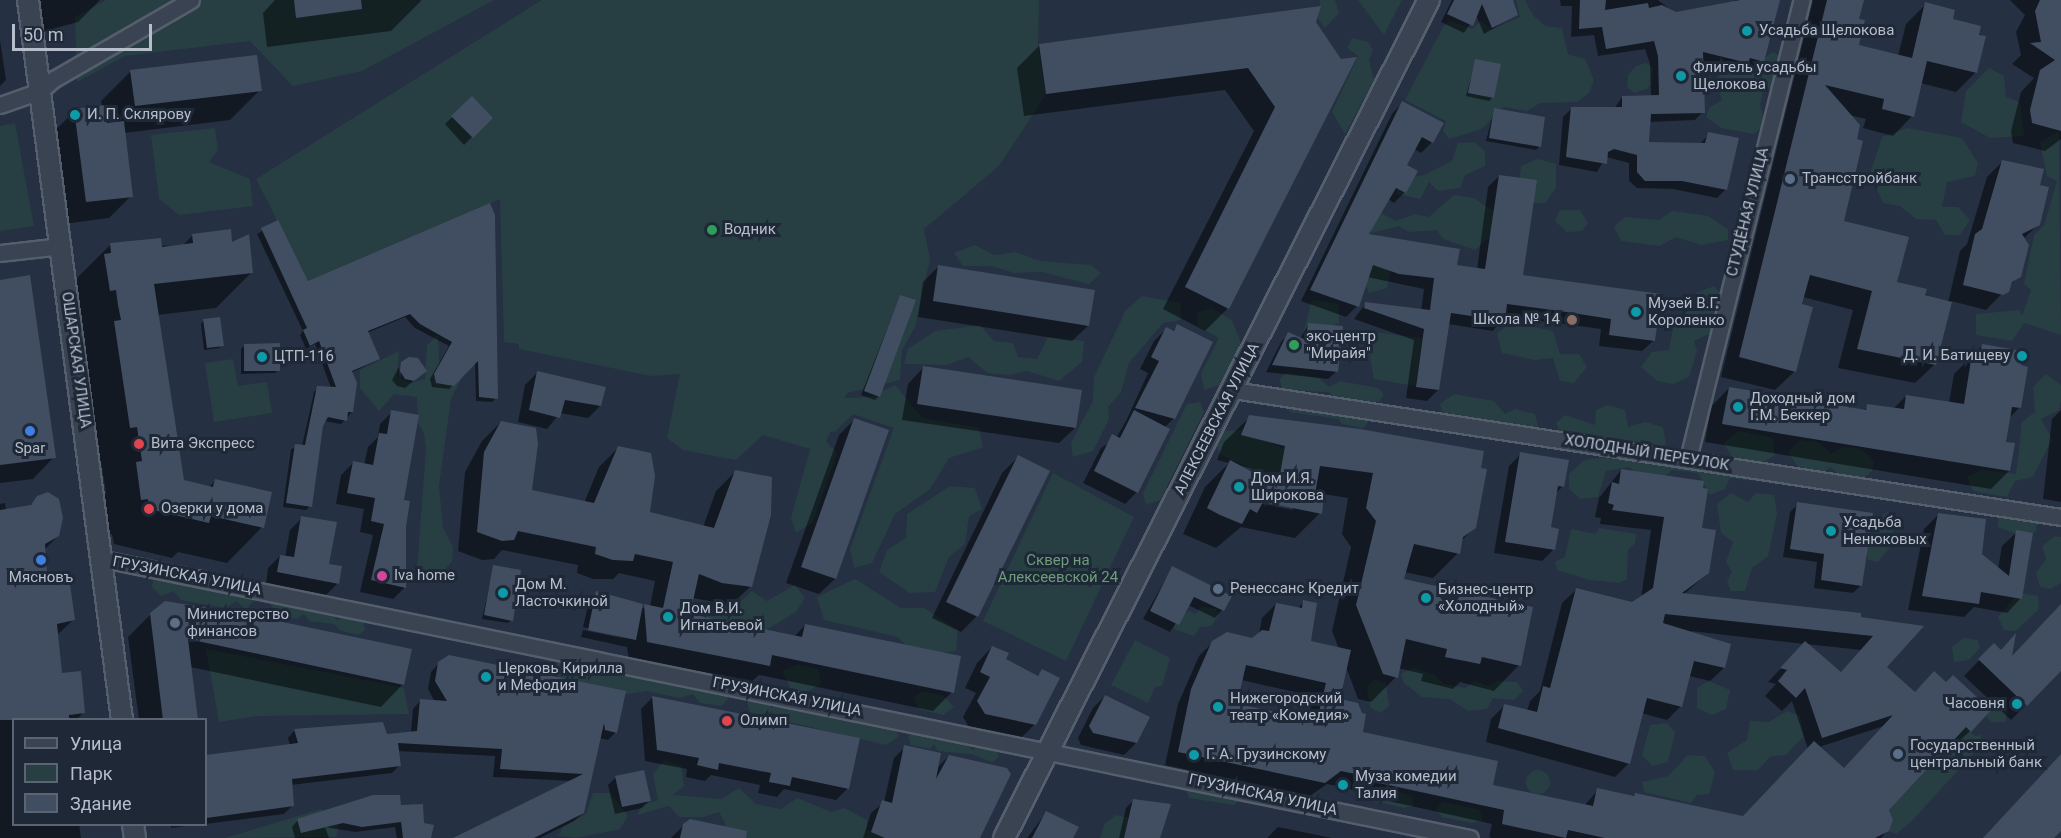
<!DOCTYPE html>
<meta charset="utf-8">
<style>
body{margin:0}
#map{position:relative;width:2061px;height:838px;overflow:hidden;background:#253042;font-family:Roboto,sans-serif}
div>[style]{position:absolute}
.green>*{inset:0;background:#273f43}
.round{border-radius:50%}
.shadow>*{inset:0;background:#0007}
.building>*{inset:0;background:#414e62}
.roads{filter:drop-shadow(2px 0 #545e6c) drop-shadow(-2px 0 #545e6c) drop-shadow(0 2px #545e6c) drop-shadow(0 -2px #545e6c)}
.minor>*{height:15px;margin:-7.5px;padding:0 7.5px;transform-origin:7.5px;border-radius:7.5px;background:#394352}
.tertiary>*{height:20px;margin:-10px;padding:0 10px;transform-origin:10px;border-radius:10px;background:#394352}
.dots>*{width:16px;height:16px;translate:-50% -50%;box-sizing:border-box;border:3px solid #1e2837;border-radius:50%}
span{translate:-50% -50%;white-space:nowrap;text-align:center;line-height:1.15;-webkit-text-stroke:6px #1e2837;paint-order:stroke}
.poi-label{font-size:15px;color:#b6becc}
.left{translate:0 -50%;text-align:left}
.right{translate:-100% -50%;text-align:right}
.street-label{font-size:15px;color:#b6becc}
.park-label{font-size:15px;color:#6c9e79}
.legend{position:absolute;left:12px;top:718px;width:195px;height:108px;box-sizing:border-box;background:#1e2837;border:2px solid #5b6473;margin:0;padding:8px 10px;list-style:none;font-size:18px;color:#b6becc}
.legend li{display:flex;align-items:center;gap:12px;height:30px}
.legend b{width:30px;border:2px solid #5b6473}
.scale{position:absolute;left:12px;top:24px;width:140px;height:27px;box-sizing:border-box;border:3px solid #b6becc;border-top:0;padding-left:8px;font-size:18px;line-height:21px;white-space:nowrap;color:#b6becc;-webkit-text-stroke:4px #1e2837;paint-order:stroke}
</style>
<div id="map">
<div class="green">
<i style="clip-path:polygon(106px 0,494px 0,362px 71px,293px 86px,250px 41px,125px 56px,77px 82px,75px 17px)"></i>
<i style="clip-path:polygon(542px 0,1039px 0,1038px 43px,1045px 96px,999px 166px,924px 229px,930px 259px,915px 327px,902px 350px,900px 380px,847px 393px,844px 398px,870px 397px,895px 385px,922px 418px,979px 428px,983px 447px,949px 458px,930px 489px,895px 514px,872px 563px,854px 568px,850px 549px,894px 428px,853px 414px,835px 432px,831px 431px,826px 441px,837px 453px,813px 522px,796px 533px,791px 518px,810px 449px,763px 435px,736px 460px,683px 450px,667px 438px,680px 374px,651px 376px,519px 349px,519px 344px,504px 342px,500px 199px,308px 281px,256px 179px)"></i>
<i style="clip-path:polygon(1320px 0,1335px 0,1339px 13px,1325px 28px,1318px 19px)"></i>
<i style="clip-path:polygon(1358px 0,1402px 0,1384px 35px)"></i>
<i style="clip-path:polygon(1516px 0,1525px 0,1533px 15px,1545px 26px,1562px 28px,1568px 54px,1585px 59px,1594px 80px,1589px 93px,1577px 102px,1540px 103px,1527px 111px,1504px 107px,1481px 129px,1449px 139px,1443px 131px,1446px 121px,1405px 100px,1443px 27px,1450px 21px,1472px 29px,1481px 21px,1491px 30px,1520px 17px)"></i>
<i style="clip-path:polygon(1352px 38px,1368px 42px,1373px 50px,1369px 60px,1374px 80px,1345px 134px,1332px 112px,1358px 56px,1347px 48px)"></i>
<i style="clip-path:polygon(1773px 52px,1787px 60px,1784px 83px,1763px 91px,1760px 105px,1766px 124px,1754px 134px,1721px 128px,1706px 117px,1709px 108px,1722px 100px,1716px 83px,1724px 66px,1750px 68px)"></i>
<i style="clip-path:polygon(1646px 63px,1653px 68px,1651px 84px,1647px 89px,1634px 93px,1627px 87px,1628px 75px,1636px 66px)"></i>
<i style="clip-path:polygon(1989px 68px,2004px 76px,2006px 97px,2020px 102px,2024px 136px,1990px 138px,1961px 122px,1966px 91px)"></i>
<i style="clip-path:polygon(15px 123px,34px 226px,0 231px,0 126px)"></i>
<i style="clip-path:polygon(215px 128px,218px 150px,209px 162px,250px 179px,253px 206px,179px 215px,159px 199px,151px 135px)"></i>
<i style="clip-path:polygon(1907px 128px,1962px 138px,1978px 163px,1975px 176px,1947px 182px,1942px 207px,1958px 207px,1970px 220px,1960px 235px,1945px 235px,1936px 220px,1916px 219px,1900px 206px,1883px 203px,1870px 174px,1882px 137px)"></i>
<i style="clip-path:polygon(2059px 132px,2061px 335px,2024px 323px,2012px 341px,1976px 335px,1976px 314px,2019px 310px,2022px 316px,2031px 290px,2024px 284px,2034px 235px,2044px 225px,2057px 181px,2047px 176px,2040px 142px)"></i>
<i style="clip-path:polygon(1474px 142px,1485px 151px,1485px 166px,1465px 175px,1460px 188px,1438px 191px,1429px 182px,1420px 199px,1397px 194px,1397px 181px,1424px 175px,1452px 161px,1458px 143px)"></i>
<i style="clip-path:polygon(1538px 159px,1556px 164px,1556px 188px,1545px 203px,1530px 203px,1519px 184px,1521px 166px)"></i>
<i style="clip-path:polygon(1454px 195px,1474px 198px,1496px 213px,1493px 234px,1475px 250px,1443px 239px,1437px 230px,1409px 232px,1399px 226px,1372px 233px,1366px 223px,1381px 213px,1396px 221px,1415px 214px,1429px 217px)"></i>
<i style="clip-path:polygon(1560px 210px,1580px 210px,1588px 223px,1582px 231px,1567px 232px,1555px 221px)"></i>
<i style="clip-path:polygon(1672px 211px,1708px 216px,1728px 229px,1728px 240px,1701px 245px,1676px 237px,1660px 246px,1621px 241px,1614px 227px,1625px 217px,1659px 220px)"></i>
<i style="clip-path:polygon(975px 245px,994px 255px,1015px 252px,1040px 261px,1091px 265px,1101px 273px,1089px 284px,1042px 272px,1014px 273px,992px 266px,963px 266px,954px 253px)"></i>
<i style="clip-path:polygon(1370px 261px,1392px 266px,1387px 288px,1369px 293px,1364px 281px)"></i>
<i style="clip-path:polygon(1714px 286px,1723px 297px,1711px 333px,1694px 341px,1697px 351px,1689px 377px,1673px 384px,1657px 381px,1641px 367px,1652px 352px,1669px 350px,1675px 318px,1690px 310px,1696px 293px)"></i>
<i style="clip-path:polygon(1142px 296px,1180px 303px,1181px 320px,1163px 323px,1129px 363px,1121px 392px,1108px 407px,1109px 419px,1093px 451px,1073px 457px,1071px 443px,1093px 401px,1094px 377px,1126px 310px)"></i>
<i style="clip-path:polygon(1312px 300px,1339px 304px,1339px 323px,1303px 334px)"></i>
<i style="clip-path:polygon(1211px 308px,1232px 320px,1241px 343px,1219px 385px,1204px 390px,1201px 373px,1219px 338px,1197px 326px,1198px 313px)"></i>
<i style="clip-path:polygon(1511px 322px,1553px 331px,1560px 354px,1579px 354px,1587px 367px,1574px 383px,1560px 381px,1553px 358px,1535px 360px,1502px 353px,1497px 334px)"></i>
<i style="clip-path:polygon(980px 325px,994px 341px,1013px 343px,1018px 357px,1037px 359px,1048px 337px,1084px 341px,1082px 362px,1059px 381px,1027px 371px,1010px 375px,988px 373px,968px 357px,947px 365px,904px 364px,908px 349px,935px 331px)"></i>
<i style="clip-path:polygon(1365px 331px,1422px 338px,1415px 386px,1374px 379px)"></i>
<i style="clip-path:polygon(438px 335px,440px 376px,462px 377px,451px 399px,439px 486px,443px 528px,453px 547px,452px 561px,434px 584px,417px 569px,426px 449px,424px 433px,418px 423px,417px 397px,394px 394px,379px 411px,360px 388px,360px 370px,399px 351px,397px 377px,411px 383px,425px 379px,427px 345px)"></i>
<i style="clip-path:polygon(233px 359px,238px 386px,267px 382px,272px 413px,214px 422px,205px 363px)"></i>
<i style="clip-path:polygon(1286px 373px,1319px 378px,1329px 387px,1340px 381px,1378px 388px,1384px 394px,1379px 402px,1336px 399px,1329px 392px,1282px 390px,1280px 379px)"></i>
<i style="clip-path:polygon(2046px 374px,2061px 385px,2061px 400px,2059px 410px,2041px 419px,2052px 439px,2033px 477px,2015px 481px,2007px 497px,1973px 491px,1967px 477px,1981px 470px,2016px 474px,2022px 422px,2035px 412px,2033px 387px)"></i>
<i style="clip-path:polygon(1454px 394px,1494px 401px,1505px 414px,1515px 409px,1535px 414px,1538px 426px,1531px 432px,1513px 429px,1504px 421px,1494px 425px,1444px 417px,1440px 404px)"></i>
<i style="clip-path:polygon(1200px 402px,1204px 412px,1160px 500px,1146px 505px,1143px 493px,1187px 404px)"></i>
<i style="clip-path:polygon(1607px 405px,1625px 410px,1628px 427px,1645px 422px,1663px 427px,1666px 444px,1656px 449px,1638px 448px,1627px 441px,1598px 443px,1561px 435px,1556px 423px,1565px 415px,1595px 425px,1596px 410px)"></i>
<i style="clip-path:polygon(1289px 407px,1339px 414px,1344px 408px,1366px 411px,1370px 420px,1363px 428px,1342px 424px,1339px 419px,1289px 412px)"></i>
<i style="clip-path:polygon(1242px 430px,1288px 451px,1289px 485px,1221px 455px,1216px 446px,1224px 431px)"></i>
<i style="clip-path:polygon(1739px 431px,1772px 438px,1775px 455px,1760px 464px,1734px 461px,1724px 443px)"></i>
<i style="clip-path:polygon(1800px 440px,1819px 443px,1831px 454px,1844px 447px,1858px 448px,1874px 460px,1872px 471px,1862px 479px,1841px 477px,1831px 467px,1819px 475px,1799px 468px,1788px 453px)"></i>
<i style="clip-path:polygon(1604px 451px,1627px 453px,1633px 460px,1644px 456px,1668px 460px,1672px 465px,1779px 480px,1779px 484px,1730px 478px,1725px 489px,1710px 495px,1698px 473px,1672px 470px,1663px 478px,1641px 476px,1629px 467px,1606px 471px,1598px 497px,1580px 499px,1569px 489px,1569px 474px,1584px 460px,1601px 458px)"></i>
<i style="clip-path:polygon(1053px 473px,1134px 517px,1066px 661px,983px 621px)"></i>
<i style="clip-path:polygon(950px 486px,975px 488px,982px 509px,969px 516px,965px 544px,949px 557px,935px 592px,910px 593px,879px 572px,887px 550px,906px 538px,907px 514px)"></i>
<i style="clip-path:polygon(1731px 493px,1748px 502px,1756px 493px,1774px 495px,1777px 513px,1768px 556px,1752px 568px,1745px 591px,1731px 591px,1727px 581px,1732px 572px,1726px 562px,1733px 542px,1721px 533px,1717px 504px)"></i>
<i style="clip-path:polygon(2016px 511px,2037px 521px,2036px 531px,2025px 537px,1997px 527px,2000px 515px)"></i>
<i style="clip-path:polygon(1888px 512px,1893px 517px,1893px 544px,1878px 562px,1868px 560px,1862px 543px,1873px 520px)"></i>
<i style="clip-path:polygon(1599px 528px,1636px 534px,1635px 543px,1628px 550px,1627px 579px,1619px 583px,1590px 580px,1557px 570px,1555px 562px,1565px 557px,1571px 529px,1596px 534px)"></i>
<i style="clip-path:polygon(2055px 536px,2061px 537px,2061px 583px,2050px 589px,2040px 587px,2036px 573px,2046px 559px,2042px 546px)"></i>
<i style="clip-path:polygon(169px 577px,233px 587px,239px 595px,249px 592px,255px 600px,246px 609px,236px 601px,226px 608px,181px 600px,174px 591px,161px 596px,152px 587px,153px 580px)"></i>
<i style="clip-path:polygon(855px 579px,901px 608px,924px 608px,958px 630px,956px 651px,916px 656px,898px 637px,824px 620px,817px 597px)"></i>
<i style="clip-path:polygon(795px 585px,805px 598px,796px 612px,753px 638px,703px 618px,714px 605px,733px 608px,752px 591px,767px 601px)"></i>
<i style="clip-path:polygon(2019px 593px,2038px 596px,2039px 609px,2016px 631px,2004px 630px,1998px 617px)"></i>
<i style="clip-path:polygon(278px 599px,299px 601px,306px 609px,328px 609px,337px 620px,348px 616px,363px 620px,365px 630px,358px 635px,339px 630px,335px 624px,309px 621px,304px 614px,297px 619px,276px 615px,271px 604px)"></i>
<i style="clip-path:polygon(1202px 607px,1216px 609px,1219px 615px,1211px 626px,1200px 627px,1194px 636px,1174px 629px,1175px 619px,1189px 611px,1195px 614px)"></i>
<i style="clip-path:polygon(1963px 638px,1978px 640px,1980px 648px,1969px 660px,1954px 662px,1952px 647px)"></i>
<i style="clip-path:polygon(1135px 640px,1170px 658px,1162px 686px,1155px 687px,1148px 703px,1111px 685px)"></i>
<i style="clip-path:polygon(206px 649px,404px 688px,409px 714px,258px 716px,219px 722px)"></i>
<i style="clip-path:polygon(558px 654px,724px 687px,728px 699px,721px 706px,700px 703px,693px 694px,680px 698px,646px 691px,610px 697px,564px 683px,547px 662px)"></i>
<i style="clip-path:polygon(798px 665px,818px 669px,821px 684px,806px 692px,791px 689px,782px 671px)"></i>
<i style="clip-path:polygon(1413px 668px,1433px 674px,1444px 684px,1465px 688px,1475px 681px,1487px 686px,1497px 681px,1517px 682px,1523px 691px,1514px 700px,1493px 698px,1487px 709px,1468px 711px,1450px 699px,1422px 697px,1404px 683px,1401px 674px)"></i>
<i style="clip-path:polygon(1374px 680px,1386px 684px,1389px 706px,1380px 713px,1370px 707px,1367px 687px)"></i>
<i style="clip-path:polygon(1709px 681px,1730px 690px,1726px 709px,1712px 715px,1697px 708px,1697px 688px)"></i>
<i style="clip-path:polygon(922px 691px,944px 696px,954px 707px,943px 715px,919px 709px,914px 698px)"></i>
<i style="clip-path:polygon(1983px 697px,1998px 698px,2008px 710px,2005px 722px,1991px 722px,1978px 707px)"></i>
<i style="clip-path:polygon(755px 698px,764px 698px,772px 708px,785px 700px,894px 727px,899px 736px,886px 745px,777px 719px,772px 711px,763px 715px,750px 712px,747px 703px)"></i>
<i style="clip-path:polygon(1787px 711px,1800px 716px,1804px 736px,1786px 755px,1771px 756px,1758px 770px,1733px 770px,1727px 753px,1747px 740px,1750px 721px,1769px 722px)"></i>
<i style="clip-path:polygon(1667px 723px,1675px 732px,1668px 762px,1652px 766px,1642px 755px,1650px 725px)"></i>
<i style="clip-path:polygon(1966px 727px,1975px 736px,1981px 735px,1981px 745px,1911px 822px,1896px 834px,1889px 831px,1893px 820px,1889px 810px)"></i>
<i style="clip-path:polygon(915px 732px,930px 734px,935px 741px,944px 738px,965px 743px,973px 750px,983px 744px,995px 747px,999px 757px,992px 762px,971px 754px,938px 751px,934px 744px,930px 749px,911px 745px,908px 736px)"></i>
<i style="clip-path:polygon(1688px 755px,1705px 756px,1715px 772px,1709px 794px,1697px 795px,1691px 803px,1644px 792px,1642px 782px,1668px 776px)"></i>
<i style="clip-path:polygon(664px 760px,681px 766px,684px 786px,673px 795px,721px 799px,739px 788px,756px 804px,781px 809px,797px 798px,831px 812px,844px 808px,867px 820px,867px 831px,890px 829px,928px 838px,725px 838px,725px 823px,719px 812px,703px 817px,679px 817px,669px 806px,637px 815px,642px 805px,658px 800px,653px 774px)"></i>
<i class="round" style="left:1526px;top:770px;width:24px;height:24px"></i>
<i style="clip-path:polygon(1185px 786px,1236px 791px,1240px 800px,1234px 805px,1189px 798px)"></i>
<i style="clip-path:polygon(1380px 786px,1412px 796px,1413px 806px,1404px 808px,1374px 801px,1372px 792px)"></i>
<i style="clip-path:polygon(593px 793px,610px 793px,628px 816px,620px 829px,577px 838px,558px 836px,563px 827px,586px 814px)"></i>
<i style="clip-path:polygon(1443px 802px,1480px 810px,1482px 821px,1472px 823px,1442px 817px,1436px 810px)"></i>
<i style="clip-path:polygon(321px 809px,340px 820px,336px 837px,225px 838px)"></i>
<i style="clip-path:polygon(1116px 815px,1134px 819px,1138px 838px,1100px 838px,1105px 823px)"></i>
</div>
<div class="shadow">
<i style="clip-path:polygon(36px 0,100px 0,78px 22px,45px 31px)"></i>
<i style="clip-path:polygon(275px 0,421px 0,421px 1px,391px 31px,267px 47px,263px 13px)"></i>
<i style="clip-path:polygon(1452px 0,1511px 0,1516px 15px,1484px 34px,1476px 15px,1464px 33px,1441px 22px)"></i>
<i style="clip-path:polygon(1560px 0,1658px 0,1676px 14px,1734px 5px,1735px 0,1778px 0,1763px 61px,1755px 69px,1743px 67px,1739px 70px,1702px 61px,1703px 112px,1695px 120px,1649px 122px,1648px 143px,1700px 144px,1709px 134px,1726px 189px,1717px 198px,1673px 189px,1637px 188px,1629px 181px,1629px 163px,1606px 157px,1597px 172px,1559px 165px,1563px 117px,1572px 108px,1614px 109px,1622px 97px,1651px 97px,1650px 64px,1645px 49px,1598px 56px,1594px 35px,1571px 37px,1572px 6px,1561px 6px)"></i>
<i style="clip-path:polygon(1813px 0,1863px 0,1857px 20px,1858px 46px,1898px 56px,1906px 24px,1926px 4px,1984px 37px,1975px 73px,1956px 92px,1920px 83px,1912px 116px,1893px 136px,1863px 128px,1866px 119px,1849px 115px,1842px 222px,1896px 283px,1948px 303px,1960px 251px,1967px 244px,1987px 177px,2003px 161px,2038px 186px,2039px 224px,2023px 239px,2019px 276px,1986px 310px,1951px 301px,1935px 364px,1915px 383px,1838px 368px,1853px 310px,1803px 297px,1795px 371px,1775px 390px,1721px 377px)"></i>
<i style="clip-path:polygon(2010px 0,2061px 0,2061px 139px,2045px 151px,2013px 143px,2011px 131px,2021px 92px,2034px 78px,2012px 64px,2021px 55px,2016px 32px,2025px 15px)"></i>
<i style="clip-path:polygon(1319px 7px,1228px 308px,1205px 331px,1163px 309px,1254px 131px,1225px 90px,1024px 116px,1017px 68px,1040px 45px)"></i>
<i style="clip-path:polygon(0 40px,6px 80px,0 86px)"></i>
<i style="clip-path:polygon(1476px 61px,1493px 97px,1489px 101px,1466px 96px)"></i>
<i style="clip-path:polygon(131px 71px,260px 90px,230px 120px,124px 133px,131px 196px,109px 218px,63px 224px,52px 133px,75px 111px,102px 107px,101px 101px)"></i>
<i style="clip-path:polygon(472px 98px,491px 118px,464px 145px,445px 124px)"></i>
<i style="clip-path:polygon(1402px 103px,1432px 142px,1421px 153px,1414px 149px,1405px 166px,1405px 192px,1394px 203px,1388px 199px,1367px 235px,1455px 267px,1477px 270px,1488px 187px,1499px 176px,1522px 276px,1659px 295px,1653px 341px,1642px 351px,1599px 346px,1601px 329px,1504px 316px,1493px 331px,1448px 324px,1438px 390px,1427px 401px,1406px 398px,1414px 340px,1354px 319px,1366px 303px,1421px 311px,1424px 289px,1367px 277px,1357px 306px,1346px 317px,1301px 301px,1392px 114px)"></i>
<i style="clip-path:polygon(1494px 110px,1540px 146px,1536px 150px,1486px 141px)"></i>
<i style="clip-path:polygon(490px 205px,496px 398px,492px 402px,476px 401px,475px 363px,449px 389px,432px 387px,430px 379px,449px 346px,415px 328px,405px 317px,367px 333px,379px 359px,351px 373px,352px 412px,345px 420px,341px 424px,324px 421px,322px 426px,310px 506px,306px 510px,283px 507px,291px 449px,302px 446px,314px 392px,318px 388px,331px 388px,315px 344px,306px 349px,300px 335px,303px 331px,257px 234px,278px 222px,307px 283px)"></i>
<i style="clip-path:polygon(193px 235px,231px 244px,252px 272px,216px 308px,157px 315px,182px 481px,209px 487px,215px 481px,262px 527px,227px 563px,178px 552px,172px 558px,114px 544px,112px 534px,106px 535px,101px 499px,106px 493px,101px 462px,95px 463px,79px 358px,85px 352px,81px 325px,75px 326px,75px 280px,110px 245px,182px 246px)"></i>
<i style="clip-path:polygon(939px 266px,1088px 326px,1072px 341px,918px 317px,923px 282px)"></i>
<i style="clip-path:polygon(0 281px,54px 457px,33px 479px,0 483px)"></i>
<i style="clip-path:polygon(900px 296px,879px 396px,875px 400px,861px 395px)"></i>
<i style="clip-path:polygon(204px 320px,222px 345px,219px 348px,204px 350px,201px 324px)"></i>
<i style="clip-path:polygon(1308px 325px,1336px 372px,1328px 379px,1266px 372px,1281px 342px,1289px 334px,1300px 339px)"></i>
<i style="clip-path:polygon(1177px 326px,1174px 418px,1165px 427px,1137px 492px,1125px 504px,1083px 483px,1101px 448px,1116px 438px,1126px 421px,1148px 373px,1140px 369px,1154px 341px,1166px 329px,1172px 332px)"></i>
<i style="clip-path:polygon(1983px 345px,2019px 408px,2009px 418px,2005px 443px,2009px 471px,1991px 489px,1705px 442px,1711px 407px,1729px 388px,1863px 411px,1868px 406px,1893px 409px,1906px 396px,1949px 403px,1954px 374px)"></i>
<i style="clip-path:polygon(244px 346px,279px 370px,275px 373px,241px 374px,241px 349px)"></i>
<i style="clip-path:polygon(402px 364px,425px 371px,405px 388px,397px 386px,392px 380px,399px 367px,400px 379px)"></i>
<i style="clip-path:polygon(923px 368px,1075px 428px,1059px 443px,902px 420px,908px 384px)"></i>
<i style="clip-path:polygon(537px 373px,600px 406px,588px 418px,560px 413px,547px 429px,518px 422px,525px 385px)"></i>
<i style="clip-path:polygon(2061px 410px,2061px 502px,2043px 499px,2052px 419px)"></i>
<i style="clip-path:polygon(392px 412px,404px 527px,405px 587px,393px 599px,360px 592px,373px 535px,360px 532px,364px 509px,336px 504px,341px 475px,353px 463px,364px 465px,368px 447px,378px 437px,380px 424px)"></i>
<i style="clip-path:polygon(evenodd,1250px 417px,1360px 430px,1475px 527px,1460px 542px,1458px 553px,1433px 578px,1404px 572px,1402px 580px,1519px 665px,1494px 691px,1460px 682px,1453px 689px,1421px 681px,1423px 674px,1398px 668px,1396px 677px,1371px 702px,1358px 699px,1346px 667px,1338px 700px,1361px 733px,1491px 786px,1584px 806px,1598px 790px,1632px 797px,1635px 794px,1743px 818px,1808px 749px,1792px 701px,1782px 711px,1765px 696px,1776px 684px,1768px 682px,1804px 644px,1691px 631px,1724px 668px,1710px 681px,1689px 676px,1681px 706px,1667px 720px,1641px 713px,1629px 763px,1615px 777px,1486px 742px,1491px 719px,1504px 706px,1527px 711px,1530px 701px,1540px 691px,1562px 603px,1576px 590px,1632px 604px,1641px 598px,1651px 530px,1600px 524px,1601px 518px,1595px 517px,1599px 498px,1621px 470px,1701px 529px,1708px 573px,1683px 595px,1921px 627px,1885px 667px,1914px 693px,1934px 673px,1970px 731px,1956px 744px,1952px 740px,1887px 810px,1888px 830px,1881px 838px,1492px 838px,1489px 837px,1492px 824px,1366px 796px,1367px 793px,1327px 784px,1310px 796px,1165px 765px,1178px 704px,1199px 656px,1213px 642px,1252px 640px,1259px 634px,1262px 618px,1276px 604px,1297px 609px,1304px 602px,1309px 642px,1339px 649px,1332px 631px,1351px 547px,1342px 534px,1348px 498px,1323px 494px,1320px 513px,1295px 538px,1241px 527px,1216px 548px,1183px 534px,1205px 487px,1229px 463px,1217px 460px,1224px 442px,1250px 417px,1238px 465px,1261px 471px,1260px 478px,1238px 465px,1250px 417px,1255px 499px,1293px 507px,1293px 510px,1255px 502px,1255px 499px,1250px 417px,1806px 644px,1861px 650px,1840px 674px,1806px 644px,1250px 417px,1241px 680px,1313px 696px,1309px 711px,1299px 719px,1236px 705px,1241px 680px,1250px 417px,1884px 726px,1843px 770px,1819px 747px,1884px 726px)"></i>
<i style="clip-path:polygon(854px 420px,886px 435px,835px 579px,819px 594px,786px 583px,839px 435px)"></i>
<i style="clip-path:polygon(501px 422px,531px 491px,584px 503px,599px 467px,618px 448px,649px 513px,703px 527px,716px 491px,736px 471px,751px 586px,731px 605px,693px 598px,689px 616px,794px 637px,805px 625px,952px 692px,933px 711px,759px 675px,749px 684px,629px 661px,627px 647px,581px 637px,583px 630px,627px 639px,583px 627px,589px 601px,597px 593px,640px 609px,650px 606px,655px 581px,619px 573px,613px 579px,593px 579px,577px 573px,578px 565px,502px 550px,494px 559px,482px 560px,458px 551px,465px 472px,482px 441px)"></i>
<i style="clip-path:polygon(1521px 454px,1563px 486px,1555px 494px,1549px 528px,1554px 549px,1542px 561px,1494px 553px,1509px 466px)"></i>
<i style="clip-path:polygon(1018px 457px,977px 616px,961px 632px,932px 618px,1002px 473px)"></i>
<i style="clip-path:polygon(38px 497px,58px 536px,44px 550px,47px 586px,73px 620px,56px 636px,61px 675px,84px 712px,76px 720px,14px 720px,14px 824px,79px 824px,81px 838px,0 838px,0 504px,5px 503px,6px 510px,29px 507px)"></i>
<i style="clip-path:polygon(1798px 504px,1861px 585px,1853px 593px,1814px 588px,1817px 562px,1783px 557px,1790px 512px)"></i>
<i style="clip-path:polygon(1939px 514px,1998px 569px,2002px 546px,2017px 532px,2021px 598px,2007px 613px,1974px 607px,1964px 617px,1908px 610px,1924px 529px)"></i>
<i style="clip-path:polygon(302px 518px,338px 583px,326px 595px,266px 584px,268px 568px,280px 556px,285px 557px,290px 530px)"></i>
<i style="clip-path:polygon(494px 566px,511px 620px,508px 623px,482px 619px)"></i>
<i style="clip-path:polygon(1172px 568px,1230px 597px,1222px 610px,1215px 618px,1188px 605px,1170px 632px,1143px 619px)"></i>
<i style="clip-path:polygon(2061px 605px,2061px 669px,2011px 720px,1964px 676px,1994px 645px,2010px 660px)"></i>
<i style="clip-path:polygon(151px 614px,403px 684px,381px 707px,190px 667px,197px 720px,139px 720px,128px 637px)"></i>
<i style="clip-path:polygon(992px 647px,1004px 660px,1036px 677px,1042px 671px,1035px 724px,1019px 740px,970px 729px,963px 717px,976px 693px,965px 688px,977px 663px)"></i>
<i style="clip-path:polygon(439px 663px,624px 692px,616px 732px,608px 740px,599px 738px,583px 813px,574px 821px,540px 838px,457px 838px,572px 781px,493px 777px,495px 756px,397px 751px,400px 765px,392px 773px,291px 785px,292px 806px,284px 814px,206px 824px,206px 757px,290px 746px,288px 738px,295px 730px,386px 736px,411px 733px,413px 709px,420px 701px,435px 702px,428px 689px,431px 672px)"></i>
<i style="clip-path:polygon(1105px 696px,1136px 743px,1124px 755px,1081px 745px,1078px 738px,1093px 708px)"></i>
<i style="clip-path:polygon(652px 698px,848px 788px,836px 800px,784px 789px,777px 797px,758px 793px,760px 785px,711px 775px,705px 781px,686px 777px,687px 769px,645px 761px,641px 709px)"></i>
<i style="clip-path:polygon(905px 747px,936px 769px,949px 756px,978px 838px,863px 838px,871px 813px,884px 802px,894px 758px)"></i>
<i style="clip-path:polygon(616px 777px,650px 800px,642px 808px,615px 814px,608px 785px)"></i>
<i style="clip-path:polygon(1134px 800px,1158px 838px,1119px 838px,1126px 808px)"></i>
<i style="clip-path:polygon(399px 806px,422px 824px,429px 838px,397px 838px,395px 827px,355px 832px,325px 827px,329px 838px,295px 838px,292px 827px,298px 820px)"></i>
<i style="clip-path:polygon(1046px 813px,1072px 838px,1027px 838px)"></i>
<i style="clip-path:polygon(171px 824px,201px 824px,171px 828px)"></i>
<i style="clip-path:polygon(684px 825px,719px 838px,671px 838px)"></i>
<i style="clip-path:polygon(1278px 827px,1332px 838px,1267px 838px)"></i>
</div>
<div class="building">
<i style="clip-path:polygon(294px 0,361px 0,362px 9px,296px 18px)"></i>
<i style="clip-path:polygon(1454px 0,1513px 0,1518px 15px,1492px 28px,1482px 4px,1473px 26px,1447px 14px)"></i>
<i style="clip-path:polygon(1580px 0,1606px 0,1605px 10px,1648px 3px,1649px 8px,1662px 5px,1676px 12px,1740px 0,1780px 0,1764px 62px,1750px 58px,1748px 63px,1703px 52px,1705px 113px,1651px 114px,1649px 142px,1705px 143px,1708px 132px,1739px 138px,1727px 190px,1682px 181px,1645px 181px,1637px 172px,1637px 155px,1614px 149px,1608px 152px,1607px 164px,1566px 157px,1571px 107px,1622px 107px,1622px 96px,1659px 95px,1658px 56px,1654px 41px,1606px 49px,1602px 27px,1579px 29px)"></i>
<i style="clip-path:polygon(1827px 0,1864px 0,1859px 19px,1865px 20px,1859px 45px,1912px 58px,1925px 2px,1955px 10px,1953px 19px,1981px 26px,1979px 35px,1986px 36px,1977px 73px,1927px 61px,1914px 117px,1882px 109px,1884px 99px,1825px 85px,1860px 125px,1857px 139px,1863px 141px,1844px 221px,1909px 237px,1897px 282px,1927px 289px,1925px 295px,1952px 302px,1936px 365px,1857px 349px,1872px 291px,1810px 275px,1802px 304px,1813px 307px,1796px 372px,1739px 357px)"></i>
<i style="clip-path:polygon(2040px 0,2061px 0,2061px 131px,2032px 123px,2030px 110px,2040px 70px,2055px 60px,2030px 43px,2041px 42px,2035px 11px)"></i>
<i style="clip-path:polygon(1321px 6px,1316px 22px,1341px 59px,1357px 57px,1229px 309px,1185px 287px,1275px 107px,1248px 68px,1046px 94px,1039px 44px)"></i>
<i style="clip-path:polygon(257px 55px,262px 91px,135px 106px,130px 70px)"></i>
<i style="clip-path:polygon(1475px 59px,1501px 64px,1494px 98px,1468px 93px)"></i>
<i style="clip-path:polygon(472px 96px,493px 118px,473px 138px,451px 116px)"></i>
<i style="clip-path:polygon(1402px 101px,1444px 123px,1433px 143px,1422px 137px,1407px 165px,1418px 171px,1406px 193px,1396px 188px,1369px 234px,1460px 249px,1457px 265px,1485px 269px,1499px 175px,1537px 180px,1523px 275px,1661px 294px,1655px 341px,1609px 335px,1611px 319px,1560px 311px,1507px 304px,1505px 321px,1451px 313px,1439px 390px,1416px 387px,1424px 329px,1364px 308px,1365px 302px,1430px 310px,1434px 278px,1399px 274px,1373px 265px,1359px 307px,1310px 290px)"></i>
<i style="clip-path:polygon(105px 105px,107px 123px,124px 121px,133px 197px,86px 202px,74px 109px)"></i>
<i style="clip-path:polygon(1494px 108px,1545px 117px,1541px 147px,1489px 138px)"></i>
<i style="clip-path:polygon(2002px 160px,2044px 169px,2040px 185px,2049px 187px,2040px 225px,2022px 234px,2029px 245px,2021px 277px,2012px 282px,2009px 292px,2003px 295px,1963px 285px,1975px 234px,1982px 229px)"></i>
<i style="clip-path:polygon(490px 203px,495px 215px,498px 399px,479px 397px,478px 361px,454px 386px,436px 383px,434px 374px,452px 342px,420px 324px,410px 314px,368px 331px,380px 359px,352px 371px,357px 383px,353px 412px,348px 412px,347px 421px,328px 417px,323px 426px,312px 507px,286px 503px,295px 444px,305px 445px,317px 386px,336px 387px,319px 341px,310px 346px,303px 330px,307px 328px,261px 228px,278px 220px,308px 281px)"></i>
<i style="clip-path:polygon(231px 229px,232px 242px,249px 234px,253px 273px,154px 284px,184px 480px,213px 487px,215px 479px,272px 492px,264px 528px,211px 516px,209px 523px,149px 509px,148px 499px,141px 500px,136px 462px,142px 461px,137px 427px,130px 428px,114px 321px,121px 320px,118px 305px,116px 290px,110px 291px,104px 254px,111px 253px,110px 243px,161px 238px,162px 247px,193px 243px,192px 234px)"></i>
<i style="clip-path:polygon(938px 265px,1095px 290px,1089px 326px,933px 301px)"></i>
<i style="clip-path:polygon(30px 275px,56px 458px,0 465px,0 280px)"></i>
<i style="clip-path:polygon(900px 295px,916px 300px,880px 397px,864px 391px)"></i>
<i style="clip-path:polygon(220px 317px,224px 346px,207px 348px,203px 319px)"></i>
<i style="clip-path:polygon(1308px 323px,1343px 326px,1338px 372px,1272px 365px,1288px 332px,1306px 340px)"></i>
<i style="clip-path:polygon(1177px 324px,1213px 342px,1175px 419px,1135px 408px,1159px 361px,1151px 357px,1166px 327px,1174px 331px)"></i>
<i style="clip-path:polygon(280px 343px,280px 371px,244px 371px,244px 344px)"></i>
<i style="clip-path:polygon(1982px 344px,2023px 351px,2021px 365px,2028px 367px,2021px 408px,2012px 407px,2006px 442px,2015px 443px,2010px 471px,1722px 424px,1729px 387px,1866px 410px,1867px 404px,1904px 409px,1906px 395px,1964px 404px,1972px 354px,1980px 355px)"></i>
<i style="clip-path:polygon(409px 357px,418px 358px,427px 371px,414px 381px,405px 379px,400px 371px,401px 362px)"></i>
<i style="clip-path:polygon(923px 366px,1082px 390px,1076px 428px,917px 404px)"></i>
<i style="clip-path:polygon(537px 371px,606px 387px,601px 406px,565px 400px,560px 418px,529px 410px)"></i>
<i style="clip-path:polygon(391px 410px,419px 415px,404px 500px,410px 501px,406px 527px,406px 588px,371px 580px,384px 524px,371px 521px,375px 498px,347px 493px,353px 461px,373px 465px,379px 433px,387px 434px)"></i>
<i style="clip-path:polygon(1134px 410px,1170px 429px,1138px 493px,1094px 471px,1112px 434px,1120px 438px)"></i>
<i style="clip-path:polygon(1249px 415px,1360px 429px,1484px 451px,1481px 468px,1487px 469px,1476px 528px,1463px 537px,1460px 554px,1414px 544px,1404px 579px,1533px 607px,1521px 666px,1482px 657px,1480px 664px,1445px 657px,1447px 649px,1406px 639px,1398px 678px,1383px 674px,1356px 605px,1376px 521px,1366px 508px,1373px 473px,1320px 466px,1315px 494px,1324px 496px,1322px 514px,1263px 502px,1257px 513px,1250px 509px,1242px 524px,1220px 515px,1207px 508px,1230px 460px,1278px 486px,1285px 446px,1241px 435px)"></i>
<i style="clip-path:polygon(854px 418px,889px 430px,836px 579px,801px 567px)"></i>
<i style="clip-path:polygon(501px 421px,536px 428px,538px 444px,532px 490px,594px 503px,618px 446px,651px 453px,655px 476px,650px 512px,714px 528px,735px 470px,772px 477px,771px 515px,752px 587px,722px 583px,699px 574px,690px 614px,802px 637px,805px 624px,961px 656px,954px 693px,772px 655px,770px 666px,647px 642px,644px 604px,663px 608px,673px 562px,635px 554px,633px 561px,613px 560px,595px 554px,596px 547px,518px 531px,514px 540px,502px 541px,477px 532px,484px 452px)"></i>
<i style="clip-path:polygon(1520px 452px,1569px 460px,1564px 487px,1558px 486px,1551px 527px,1559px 529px,1555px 550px,1505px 542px)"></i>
<i style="clip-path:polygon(1018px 455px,1050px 471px,978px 617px,946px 602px)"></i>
<i style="clip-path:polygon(evenodd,1621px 469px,1704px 481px,1703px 488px,1708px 489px,1702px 528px,1716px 530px,1709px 573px,1682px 593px,1861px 613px,1861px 617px,1924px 626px,1887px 667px,1915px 692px,1934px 671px,1946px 682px,1953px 675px,1991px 710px,1971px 732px,1966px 727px,1889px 810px,1893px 820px,1889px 831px,1875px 838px,1605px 838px,1568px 830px,1566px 838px,1502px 824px,1504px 810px,1379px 783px,1379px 779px,1341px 771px,1325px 783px,1178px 752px,1191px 689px,1212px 641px,1227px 632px,1252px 638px,1262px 630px,1269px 631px,1276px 603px,1302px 608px,1303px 600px,1317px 603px,1311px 641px,1351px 650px,1340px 699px,1358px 703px,1362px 713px,1366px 714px,1363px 732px,1498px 761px,1493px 785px,1593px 806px,1597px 788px,1634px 796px,1635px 793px,1743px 816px,1814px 741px,1844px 768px,1893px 715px,1822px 738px,1805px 688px,1796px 698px,1778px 681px,1787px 670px,1780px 668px,1805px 641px,1841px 672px,1873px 636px,1665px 614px,1663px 623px,1731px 644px,1725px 668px,1694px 661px,1682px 707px,1647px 698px,1630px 764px,1498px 728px,1504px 704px,1537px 712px,1543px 686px,1550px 688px,1576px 588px,1632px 602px,1653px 588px,1664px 517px,1612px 510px,1614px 505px,1608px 503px,1612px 482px,1619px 484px,1621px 469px,1246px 665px,1326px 683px,1319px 712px,1307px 709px,1300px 717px,1237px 704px,1246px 665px)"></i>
<i style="clip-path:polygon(48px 492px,59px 499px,63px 518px,59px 536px,45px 544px,48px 585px,70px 584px,75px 620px,57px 624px,62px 673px,81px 671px,85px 713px,69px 715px,69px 720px,0 720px,0 510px,31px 505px,37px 496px)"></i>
<i style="clip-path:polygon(1797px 502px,1873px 513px,1862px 586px,1821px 580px,1824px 554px,1790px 549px)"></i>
<i style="clip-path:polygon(1938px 513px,1986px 519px,1982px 554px,2009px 576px,2016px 530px,2033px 533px,2022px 599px,1981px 592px,1979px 604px,1922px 596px)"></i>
<i style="clip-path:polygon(301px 516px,337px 522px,329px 564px,342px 566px,339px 584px,277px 572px,280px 555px,294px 557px)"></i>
<i style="clip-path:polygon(493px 565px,521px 570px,513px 621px,484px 615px)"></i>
<i style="clip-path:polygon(1172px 566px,1232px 596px,1224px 611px,1194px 597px,1179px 625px,1150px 611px)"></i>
<i style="clip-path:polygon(596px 591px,643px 604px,636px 640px,588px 630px)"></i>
<i style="clip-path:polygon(165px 601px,245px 614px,412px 649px,404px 685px,188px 639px,198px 720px,163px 720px,150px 613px)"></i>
<i style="clip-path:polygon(2061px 604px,2061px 671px,2027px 706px,1978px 659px,1994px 643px,2001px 650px,2016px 633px,2012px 656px)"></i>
<i style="clip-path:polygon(992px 646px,1009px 653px,1006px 659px,1038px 676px,1042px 669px,1060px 678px,1036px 725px,985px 714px,977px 701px,990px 677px,980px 672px)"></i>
<i style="clip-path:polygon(449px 655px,626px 691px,617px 733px,605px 730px,604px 723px,584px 813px,534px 838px,453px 838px,583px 774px,500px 769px,502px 749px,398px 743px,401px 766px,292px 779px,294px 806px,206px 818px,206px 755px,298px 743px,294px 729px,383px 722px,387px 734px,417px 731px,420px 699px,447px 701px,435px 681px,438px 662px)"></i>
<i style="clip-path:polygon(1105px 695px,1150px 717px,1137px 743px,1093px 733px,1089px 726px)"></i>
<i style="clip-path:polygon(652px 696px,860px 738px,849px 789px,792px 777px,790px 786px,769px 782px,771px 773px,719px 763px,718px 770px,697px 765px,699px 758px,657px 750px)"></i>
<i style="clip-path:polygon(904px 745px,941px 753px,936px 779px,949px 755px,1007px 768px,1011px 774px,980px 838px,885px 838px,871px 832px,882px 800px,892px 803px)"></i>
<i style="clip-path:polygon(2061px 754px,2061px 831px,2054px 838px,1983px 838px)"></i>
<i style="clip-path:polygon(644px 770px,651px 801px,622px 807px,615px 776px)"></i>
<i style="clip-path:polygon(373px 795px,400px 795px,401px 805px,423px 804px,424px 823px,434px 825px,431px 838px,403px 838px,401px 822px,362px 827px,343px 823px,301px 833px,297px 819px)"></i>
<i style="clip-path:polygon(1133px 799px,1171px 804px,1160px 838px,1124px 838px)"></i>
<i style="clip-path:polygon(1046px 811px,1079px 827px,1073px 838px,1032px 838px)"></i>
<i style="clip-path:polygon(690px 819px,747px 831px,746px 838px,680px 838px,683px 824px)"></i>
</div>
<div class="roads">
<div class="minor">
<i style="left:0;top:105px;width:42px;rotate:-19.3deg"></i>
<i style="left:40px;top:91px;width:18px;rotate:-41deg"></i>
<i style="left:54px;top:79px;width:158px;rotate:-30deg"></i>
<i style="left:0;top:253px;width:61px;rotate:-6.5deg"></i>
<i style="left:1233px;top:390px;width:838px;rotate:8.72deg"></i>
<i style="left:1688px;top:459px;width:473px;rotate:-76.1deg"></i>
<i style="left:103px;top:559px;width:1395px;rotate:11.54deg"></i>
</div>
<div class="tertiary">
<i style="left:28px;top:0;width:726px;rotate:82.56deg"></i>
<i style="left:133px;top:824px;width:14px;rotate:82deg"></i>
<i style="left:1004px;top:838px;width:940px;rotate:-63.11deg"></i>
</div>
</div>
<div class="dots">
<i style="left:1747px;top:31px;background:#0f9aa8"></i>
<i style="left:1681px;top:76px;background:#0f9aa8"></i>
<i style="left:75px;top:115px;background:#0f9aa8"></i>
<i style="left:1790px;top:179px;background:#5c6f8a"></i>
<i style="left:712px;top:230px;background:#2e9e5b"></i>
<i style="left:1636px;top:312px;background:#0f9aa8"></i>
<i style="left:1572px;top:320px;background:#8d6e63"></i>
<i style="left:1294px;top:345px;background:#2e9e5b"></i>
<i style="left:2022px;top:356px;background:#0f9aa8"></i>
<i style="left:262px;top:357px;background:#0f9aa8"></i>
<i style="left:1738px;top:407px;background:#0f9aa8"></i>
<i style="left:30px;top:431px;background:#3f7fe0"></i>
<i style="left:139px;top:444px;background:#e0444e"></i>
<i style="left:1239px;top:487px;background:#0f9aa8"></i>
<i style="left:149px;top:509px;background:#e0444e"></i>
<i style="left:1831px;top:531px;background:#0f9aa8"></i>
<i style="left:41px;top:560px;background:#3f7fe0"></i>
<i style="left:382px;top:576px;background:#d1479c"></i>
<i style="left:1218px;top:589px;background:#5c6f8a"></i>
<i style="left:503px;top:593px;background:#0f9aa8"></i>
<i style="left:1426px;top:598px;background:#0f9aa8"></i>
<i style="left:668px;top:617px;background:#0f9aa8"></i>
<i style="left:175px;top:623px;background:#5c6f8a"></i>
<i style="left:486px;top:677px;background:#0f9aa8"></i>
<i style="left:2017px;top:704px;background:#0f9aa8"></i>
<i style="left:1218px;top:707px;background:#0f9aa8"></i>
<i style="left:727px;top:721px;background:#e0444e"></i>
<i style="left:1898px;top:754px;background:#5c6f8a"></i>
<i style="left:1194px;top:755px;background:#0f9aa8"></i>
<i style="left:1343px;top:785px;background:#0f9aa8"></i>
</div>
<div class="poi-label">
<span class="left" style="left:1759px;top:31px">Усадьба Щелокова</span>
<span class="left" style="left:1693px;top:76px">Флигель усадьбы<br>Щелокова</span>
<span class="left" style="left:87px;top:115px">И. П. Склярову</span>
<span class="left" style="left:1802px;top:179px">Трансстройбанк</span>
<span class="left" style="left:724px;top:230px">Водник</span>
<span class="left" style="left:1648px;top:312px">Музей В.Г.<br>Короленко</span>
<span class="right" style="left:1560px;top:320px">Школа № 14</span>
<span class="left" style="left:1306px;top:345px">эко-центр<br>"Мирайя"</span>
<span class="right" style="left:2010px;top:356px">Д. И. Батищеву</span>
<span class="left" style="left:274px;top:357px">ЦТП-116</span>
<span class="left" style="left:1750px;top:407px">Доходный дом<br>Г.М. Беккер</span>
<span class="left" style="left:151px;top:444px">Вита Экспресс</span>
<span style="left:30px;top:449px">Spar</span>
<span class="left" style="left:1251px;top:487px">Дом И.Я.<br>Широкова</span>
<span class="left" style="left:161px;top:509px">Озерки у дома</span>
<span class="left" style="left:1843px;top:531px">Усадьба<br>Ненюковых</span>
<span class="left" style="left:394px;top:576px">Iva home</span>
<span style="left:41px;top:578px">Мясновъ</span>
<span class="left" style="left:515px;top:593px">Дом М.<br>Ласточкиной</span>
<span class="left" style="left:1230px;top:589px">Ренессанс Кредит</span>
<span class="left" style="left:1438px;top:598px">Бизнес-центр<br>«Холодный»</span>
<span class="left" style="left:680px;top:617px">Дом В.И.<br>Игнатьевой</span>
<span class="left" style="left:187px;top:623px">Министерство<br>финансов</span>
<span class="left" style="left:498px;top:677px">Церковь Кирилла<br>и Мефодия</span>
<span class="left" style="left:1230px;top:707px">Нижегородский<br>театр «Комедия»</span>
<span class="right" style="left:2005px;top:704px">Часовня</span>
<span class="left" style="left:740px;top:721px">Олимп</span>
<span class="left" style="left:1910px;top:754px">Государственный<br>центральный банк</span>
<span class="left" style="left:1206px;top:755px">Г. А. Грузинскому</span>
<span class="left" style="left:1355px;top:785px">Муза комедии<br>Талия</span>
</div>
<div class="street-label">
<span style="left:1748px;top:212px;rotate:-76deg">СТУДЁНАЯ УЛИЦА</span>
<span style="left:76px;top:360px;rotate:82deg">ОШАРСКАЯ УЛИЦА</span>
<span style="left:1217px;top:419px;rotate:-63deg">АЛЕКСЕЕВСКАЯ УЛИЦА</span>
<span style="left:1647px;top:453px;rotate:9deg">ХОЛОДНЫЙ ПЕРЕУЛОК</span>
<span style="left:187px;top:576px;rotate:11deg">ГРУЗИНСКАЯ УЛИЦА</span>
<span style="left:787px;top:697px;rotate:11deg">ГРУЗИНСКАЯ УЛИЦА</span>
<span style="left:1263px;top:795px;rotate:12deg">ГРУЗИНСКАЯ УЛИЦА</span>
</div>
<div class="park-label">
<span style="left:1058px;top:569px">Сквер на<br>Алексеевской 24</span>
</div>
<ul class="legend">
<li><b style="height:8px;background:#394352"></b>Улица</li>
<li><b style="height:16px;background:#273f43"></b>Парк</li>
<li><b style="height:16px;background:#414e62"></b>Здание</li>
</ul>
<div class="scale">50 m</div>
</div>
